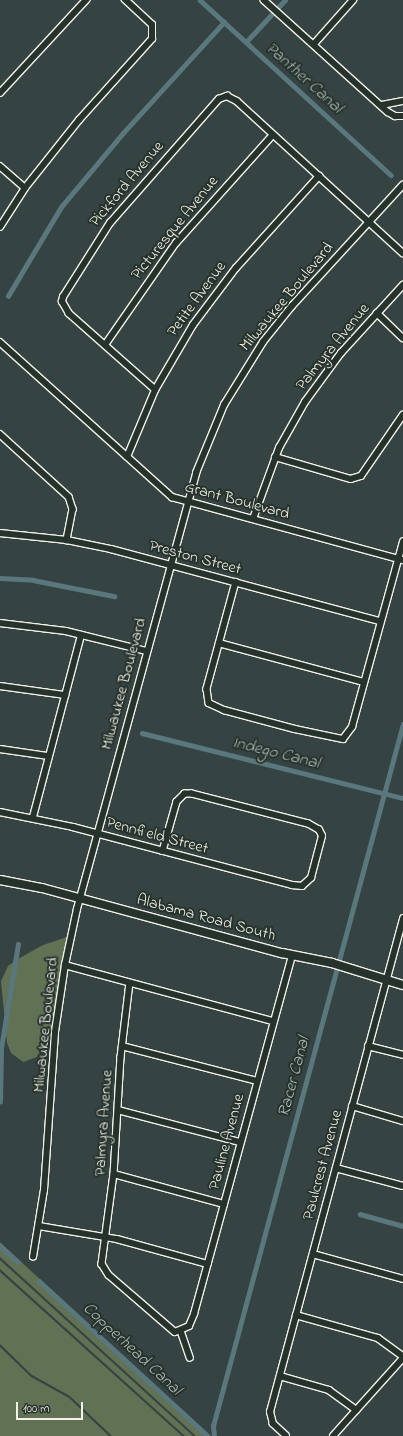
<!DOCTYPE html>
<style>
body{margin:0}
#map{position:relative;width:403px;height:1436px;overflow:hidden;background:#354343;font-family:"Indie Flower",sans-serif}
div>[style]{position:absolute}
.green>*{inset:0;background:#607154}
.canal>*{height:4.5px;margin:-2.25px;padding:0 2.25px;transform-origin:2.25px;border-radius:2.25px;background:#5a777d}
.roads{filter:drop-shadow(1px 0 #f4f1e8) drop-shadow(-1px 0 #f4f1e8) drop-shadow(0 1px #f4f1e8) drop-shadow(0 -1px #f4f1e8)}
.street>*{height:5.5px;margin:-2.75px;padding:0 2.75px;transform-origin:2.75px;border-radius:2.75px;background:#26332d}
.secondary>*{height:8px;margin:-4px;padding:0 4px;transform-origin:4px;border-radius:4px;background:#26332d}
span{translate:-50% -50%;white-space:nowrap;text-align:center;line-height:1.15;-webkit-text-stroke:4px #26332d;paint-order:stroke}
.street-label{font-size:16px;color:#f4f1e8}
.water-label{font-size:17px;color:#afbab8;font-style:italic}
.scale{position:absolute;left:16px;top:1402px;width:67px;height:18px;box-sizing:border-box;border:2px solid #f4f1e8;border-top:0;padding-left:5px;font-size:12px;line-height:14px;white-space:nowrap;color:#f4f1e8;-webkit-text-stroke:3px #26332d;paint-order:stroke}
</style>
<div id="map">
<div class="green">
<i style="clip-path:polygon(67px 937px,70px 937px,54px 1032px,37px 1057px,23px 1062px,11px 1053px,7px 1043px,1px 981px,8px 966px,16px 960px,43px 945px)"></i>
<i style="clip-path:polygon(0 1242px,206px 1434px,206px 1436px,196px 1436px,0 1257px)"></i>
<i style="clip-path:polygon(0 1260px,67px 1321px,193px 1436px,185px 1436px,0 1269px)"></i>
<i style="clip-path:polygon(0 1272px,182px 1436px,112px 1436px,70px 1396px,32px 1375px,0 1344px)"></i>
<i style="clip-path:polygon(0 1347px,31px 1377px,69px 1398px,109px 1436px,0 1436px)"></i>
</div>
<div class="canal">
<i style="left:200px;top:0;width:259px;rotate:42.5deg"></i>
<i style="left:246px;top:42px;width:57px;rotate:-47.1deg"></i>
<i style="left:8px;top:296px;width:104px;rotate:-59.2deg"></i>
<i style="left:61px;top:207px;width:97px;rotate:-50deg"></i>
<i style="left:123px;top:133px;width:150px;rotate:-47.7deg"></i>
<i style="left:0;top:578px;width:33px;rotate:3deg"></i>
<i style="left:33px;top:580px;width:83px;rotate:11.2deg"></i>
<i style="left:142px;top:733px;width:269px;rotate:14deg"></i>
<i style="left:0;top:1102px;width:54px;rotate:-88.9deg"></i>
<i style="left:1px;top:1048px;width:105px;rotate:-80.7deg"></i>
<i style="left:360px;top:1214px;width:45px;rotate:15.6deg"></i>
<i style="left:0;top:1246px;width:24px;rotate:42deg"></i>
<i style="left:39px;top:1281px;width:229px;rotate:42.5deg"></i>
<i style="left:214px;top:1436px;width:10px;rotate:-96deg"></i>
<i style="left:213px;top:1426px;width:727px;rotate:-74.86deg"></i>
</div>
<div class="roads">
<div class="street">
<i style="left:264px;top:0;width:167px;rotate:42.1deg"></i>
<i style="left:388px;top:112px;width:8px;rotate:30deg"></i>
<i style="left:395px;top:116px;width:8px"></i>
<i style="left:314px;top:44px;width:59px;rotate:-48.4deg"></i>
<i style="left:0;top:93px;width:127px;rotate:-47.2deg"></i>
<i style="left:382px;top:105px;width:21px;rotate:-11deg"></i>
<i style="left:0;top:166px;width:33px;rotate:41deg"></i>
<i style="left:0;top:227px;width:46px;rotate:-57.3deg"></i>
<i style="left:25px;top:188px;width:87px;rotate:-51.5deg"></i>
<i style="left:79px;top:120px;width:109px;rotate:-48deg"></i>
<i style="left:152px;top:39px;width:14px;rotate:-90deg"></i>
<i style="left:152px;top:25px;width:37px;rotate:-137deg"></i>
<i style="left:377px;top:313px;width:36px;rotate:44deg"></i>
<i style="left:0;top:342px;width:232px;rotate:42deg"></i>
<i style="left:172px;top:497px;width:239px;rotate:15.3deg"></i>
<i style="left:105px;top:345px;width:124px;rotate:-55.2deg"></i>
<i style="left:176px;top:243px;width:145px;rotate:-48.1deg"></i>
<i style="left:155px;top:390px;width:115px;rotate:-138.5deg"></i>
<i style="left:69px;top:314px;width:14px;rotate:-120deg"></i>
<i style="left:62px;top:302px;width:5px;rotate:-79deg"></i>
<i style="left:63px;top:297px;width:88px;rotate:-57.6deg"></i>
<i style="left:110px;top:223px;width:165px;rotate:-48.7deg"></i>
<i style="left:219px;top:99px;width:9px;rotate:-21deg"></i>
<i style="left:227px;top:96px;width:11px;rotate:27deg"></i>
<i style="left:237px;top:101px;width:225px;rotate:42.5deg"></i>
<i style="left:0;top:434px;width:93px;rotate:42.4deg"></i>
<i style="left:69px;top:497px;width:13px;rotate:72deg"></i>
<i style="left:73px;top:509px;width:32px;rotate:101deg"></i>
<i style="left:127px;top:457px;width:73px;rotate:-67.3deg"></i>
<i style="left:155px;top:390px;width:75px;rotate:-59.7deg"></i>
<i style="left:193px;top:325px;width:71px;rotate:-53deg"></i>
<i style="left:236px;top:268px;width:124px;rotate:-47.9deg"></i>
<i style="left:275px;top:457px;width:79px;rotate:16.1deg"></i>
<i style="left:351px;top:479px;width:10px;rotate:-17deg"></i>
<i style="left:361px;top:476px;width:74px;rotate:-55.5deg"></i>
<i style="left:253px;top:519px;width:76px;rotate:-69.9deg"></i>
<i style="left:279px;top:448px;width:53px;rotate:-60.5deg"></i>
<i style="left:305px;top:402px;width:61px;rotate:-53.7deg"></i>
<i style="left:341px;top:353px;width:92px;rotate:-47.6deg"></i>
<i style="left:0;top:533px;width:67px;rotate:6deg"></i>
<i style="left:67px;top:540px;width:45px;rotate:11.6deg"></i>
<i style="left:111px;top:549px;width:278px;rotate:15deg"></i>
<i style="left:236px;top:582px;width:111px;rotate:105.2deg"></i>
<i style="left:207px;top:689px;width:14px;rotate:82deg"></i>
<i style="left:209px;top:703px;width:17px;rotate:25deg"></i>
<i style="left:224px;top:710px;width:73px;rotate:15deg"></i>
<i style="left:295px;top:729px;width:49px;rotate:11.8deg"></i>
<i style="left:343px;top:739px;width:15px;rotate:-53deg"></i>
<i style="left:352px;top:727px;width:192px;rotate:-74.6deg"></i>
<i style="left:0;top:623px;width:66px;rotate:6.9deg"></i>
<i style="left:66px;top:631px;width:83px;rotate:13.9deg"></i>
<i style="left:219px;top:643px;width:150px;rotate:15.1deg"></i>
<i style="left:0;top:686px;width:66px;rotate:7.9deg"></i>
<i style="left:0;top:749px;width:49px;rotate:8.3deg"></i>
<i style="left:0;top:812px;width:75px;rotate:11.6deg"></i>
<i style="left:73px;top:827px;width:227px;rotate:14.8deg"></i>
<i style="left:292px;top:885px;width:10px;rotate:6deg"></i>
<i style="left:302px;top:886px;width:12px;rotate:-42deg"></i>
<i style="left:311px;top:878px;width:43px;rotate:-75.3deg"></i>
<i style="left:322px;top:836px;width:7px;rotate:-117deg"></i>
<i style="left:319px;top:830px;width:13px;rotate:-151deg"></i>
<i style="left:308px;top:824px;width:120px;rotate:-165.5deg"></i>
<i style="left:192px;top:794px;width:7px;rotate:180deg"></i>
<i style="left:185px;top:794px;width:11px;rotate:135deg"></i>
<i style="left:177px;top:802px;width:51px;rotate:105.9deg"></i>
<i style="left:33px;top:817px;width:188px;rotate:-75.2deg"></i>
<i style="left:65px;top:965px;width:215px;rotate:15.1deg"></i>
<i style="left:130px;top:983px;width:75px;rotate:96.9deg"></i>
<i style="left:121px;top:1057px;width:117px;rotate:93.4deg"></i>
<i style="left:114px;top:1174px;width:91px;rotate:97.6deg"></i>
<i style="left:102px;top:1264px;width:13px;rotate:58deg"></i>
<i style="left:109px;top:1275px;width:87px;rotate:40.8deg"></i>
<i style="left:175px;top:1332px;width:15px;rotate:-23deg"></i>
<i style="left:189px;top:1326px;width:13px;rotate:-67deg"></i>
<i style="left:194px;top:1314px;width:372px;rotate:-74.7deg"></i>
<i style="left:122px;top:1046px;width:139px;rotate:14.5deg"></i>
<i style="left:368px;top:1046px;width:36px;rotate:14deg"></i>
<i style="left:352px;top:1106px;width:53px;rotate:16.4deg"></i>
<i style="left:118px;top:1110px;width:126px;rotate:14.7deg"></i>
<i style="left:336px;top:1168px;width:69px;rotate:15deg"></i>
<i style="left:114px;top:1174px;width:114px;rotate:15.3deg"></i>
<i style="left:39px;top:1226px;width:79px;rotate:9.5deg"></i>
<i style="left:117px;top:1239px;width:94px;rotate:15.4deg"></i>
<i style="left:313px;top:1254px;width:93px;rotate:15.5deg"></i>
<i style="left:33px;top:1257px;width:68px;rotate:-80.7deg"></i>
<i style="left:44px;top:1190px;width:158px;rotate:-86deg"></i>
<i style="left:55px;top:1032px;width:68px;rotate:-81.5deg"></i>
<i style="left:65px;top:965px;width:57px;rotate:-77.9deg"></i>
<i style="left:77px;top:909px;width:452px;rotate:-74.7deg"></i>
<i style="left:196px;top:473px;width:74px;rotate:-67.6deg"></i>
<i style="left:224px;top:405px;width:74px;rotate:-58.2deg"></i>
<i style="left:263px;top:342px;width:46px;rotate:-51.1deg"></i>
<i style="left:292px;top:306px;width:164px;rotate:-47.5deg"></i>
<i style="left:296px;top:1315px;width:85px;rotate:15.7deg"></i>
<i style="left:378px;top:1338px;width:31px;rotate:36deg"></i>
<i style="left:181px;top:1331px;width:28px;rotate:71deg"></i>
<i style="left:280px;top:1376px;width:51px;rotate:15.9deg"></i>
<i style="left:329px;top:1390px;width:34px;rotate:36deg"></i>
<i style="left:286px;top:1436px;width:18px;rotate:-137deg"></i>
<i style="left:273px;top:1424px;width:12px;rotate:-104deg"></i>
<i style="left:270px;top:1412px;width:511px;rotate:-74.9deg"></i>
<i style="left:333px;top:1436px;width:105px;rotate:-48.1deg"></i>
</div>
<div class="secondary">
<i style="left:0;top:880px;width:43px;rotate:10.8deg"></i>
<i style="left:42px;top:888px;width:249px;rotate:15.2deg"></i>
<i style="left:282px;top:953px;width:51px;rotate:11.3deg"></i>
<i style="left:332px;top:963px;width:74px;rotate:17.2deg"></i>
</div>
</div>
<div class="street-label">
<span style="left:127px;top:184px;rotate:-50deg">Pickford Avenue</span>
<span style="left:175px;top:228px;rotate:-51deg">Picturesque Avenue</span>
<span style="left:287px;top:297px;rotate:-50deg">Milwaukee Boulevard</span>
<span style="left:197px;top:299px;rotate:-54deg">Petite Avenue</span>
<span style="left:333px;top:347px;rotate:-51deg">Palmyra Avenue</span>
<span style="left:237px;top:501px;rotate:15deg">Grant Boulevard</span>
<span style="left:195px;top:558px;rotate:15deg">Preston Street</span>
<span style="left:124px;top:684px;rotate:-75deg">Milwaukee Boulevard</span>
<span style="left:157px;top:836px;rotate:15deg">Pennfield Street</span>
<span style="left:206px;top:918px;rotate:15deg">Alabama Road South</span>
<span style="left:46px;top:1025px;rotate:-84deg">Milwaukee Boulevard</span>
<span style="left:104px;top:1123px;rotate:-86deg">Palmyra Avenue</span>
<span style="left:227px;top:1142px;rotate:-75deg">Pauline Avenue</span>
<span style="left:323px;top:1165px;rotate:-75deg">Paulcrest Avenue</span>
</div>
<div class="water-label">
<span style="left:304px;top:78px;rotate:42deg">Panther Canal</span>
<span style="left:276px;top:753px;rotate:14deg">Indego Canal</span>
<span style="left:294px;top:1077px;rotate:-75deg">Racer Canal</span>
<span style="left:132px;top:1349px;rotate:43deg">Copperhead Canal</span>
</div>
<div class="scale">100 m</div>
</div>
